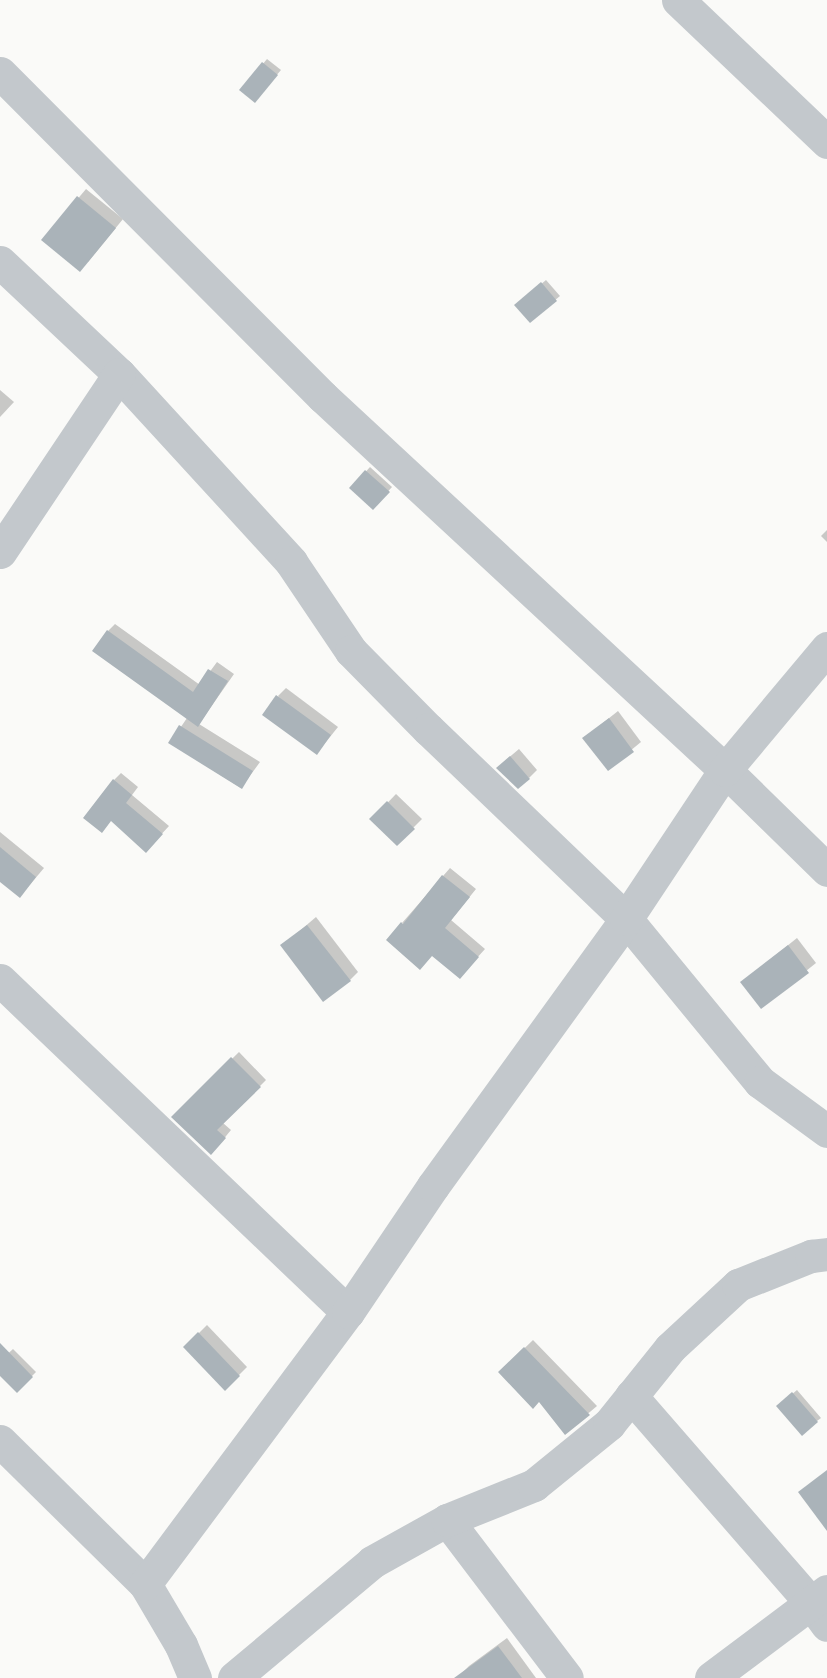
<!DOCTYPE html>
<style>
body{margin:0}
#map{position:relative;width:827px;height:1678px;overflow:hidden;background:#fafaf8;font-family:"DejaVu Sans",sans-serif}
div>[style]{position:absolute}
.shadow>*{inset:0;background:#0003}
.building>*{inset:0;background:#aab3b9}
.minor>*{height:33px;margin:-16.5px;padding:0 16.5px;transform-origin:16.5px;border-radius:16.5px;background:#c3c8cc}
span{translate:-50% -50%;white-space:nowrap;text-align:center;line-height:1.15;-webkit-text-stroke:6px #fff;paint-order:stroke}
</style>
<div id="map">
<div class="shadow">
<i style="clip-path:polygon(267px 59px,281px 70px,258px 97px,241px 90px)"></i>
<i style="clip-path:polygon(86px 189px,123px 219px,88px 262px,43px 240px)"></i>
<i style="clip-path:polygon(546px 280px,560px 296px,530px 321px,520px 302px)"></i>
<i style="clip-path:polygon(0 390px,14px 402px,0 417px)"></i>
<i style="clip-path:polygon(370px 467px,392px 487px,373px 508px,351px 488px)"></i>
<i style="clip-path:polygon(827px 530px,827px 542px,821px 536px)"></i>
<i style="clip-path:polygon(115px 624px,200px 685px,217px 662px,234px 674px,199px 724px,260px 762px,241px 788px,170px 743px,187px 718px,108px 631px)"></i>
<i style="clip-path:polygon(286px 688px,338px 727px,317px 753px,278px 696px)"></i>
<i style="clip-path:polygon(618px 711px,641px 742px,608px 769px,584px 738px)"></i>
<i style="clip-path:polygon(519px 749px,537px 770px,529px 778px,506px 760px)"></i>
<i style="clip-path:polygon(121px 773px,138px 787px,132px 795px,169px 826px,146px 851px,114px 780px)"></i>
<i style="clip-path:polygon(396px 794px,422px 819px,397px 844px,372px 819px)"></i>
<i style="clip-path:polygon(0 832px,44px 868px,28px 887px,0 880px)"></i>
<i style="clip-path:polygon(450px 868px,476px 889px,451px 920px,485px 949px,467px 969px,402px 923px)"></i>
<i style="clip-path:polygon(316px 917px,358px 972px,350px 980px,282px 946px)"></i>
<i style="clip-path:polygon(797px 938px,816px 963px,761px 1007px,742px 982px)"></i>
<i style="clip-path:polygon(239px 1052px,266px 1080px,223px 1123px,231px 1130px,217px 1147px,173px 1117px)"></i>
<i style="clip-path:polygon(207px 1325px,247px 1367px,225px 1389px,185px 1347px)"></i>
<i style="clip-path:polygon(533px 1340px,597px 1406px,565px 1433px,539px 1400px,500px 1372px)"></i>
<i style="clip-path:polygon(13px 1349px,36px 1372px,17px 1391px,0 1374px,0 1361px)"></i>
<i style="clip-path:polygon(797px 1390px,821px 1418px,817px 1421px,778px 1406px)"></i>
<i style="clip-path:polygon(507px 1638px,536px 1678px,464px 1678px,461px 1674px,469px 1666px)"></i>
</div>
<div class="building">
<i style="clip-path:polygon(262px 62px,278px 75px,255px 103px,239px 90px)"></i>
<i style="clip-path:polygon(77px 196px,116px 228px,80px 272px,41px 240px)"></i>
<i style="clip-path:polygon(541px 282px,557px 301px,530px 323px,514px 305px)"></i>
<i style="clip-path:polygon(365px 470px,390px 492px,373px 510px,349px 488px)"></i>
<i style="clip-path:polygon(107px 630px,193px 692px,208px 669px,228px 681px,198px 727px,92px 651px)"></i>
<i style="clip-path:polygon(276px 695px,331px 735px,317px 755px,262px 715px)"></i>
<i style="clip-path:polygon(609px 718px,634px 752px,608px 771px,582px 738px)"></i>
<i style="clip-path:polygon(179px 725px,253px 771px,242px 789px,168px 743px)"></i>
<i style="clip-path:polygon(510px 756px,530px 779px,518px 789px,496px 768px)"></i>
<i style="clip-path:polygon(113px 779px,132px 795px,126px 803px,163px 834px,146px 853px,111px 821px,102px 833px,83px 818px)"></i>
<i style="clip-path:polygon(387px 801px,415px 829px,397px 846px,369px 819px)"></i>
<i style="clip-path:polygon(0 847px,36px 877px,20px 898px,0 882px)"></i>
<i style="clip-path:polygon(442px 875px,470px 897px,445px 928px,479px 957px,460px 979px,432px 956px,420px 970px,386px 940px,401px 922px,403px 924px)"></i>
<i style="clip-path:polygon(307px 925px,351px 981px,323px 1002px,280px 945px)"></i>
<i style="clip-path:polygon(788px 945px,809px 973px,761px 1009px,740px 982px)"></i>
<i style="clip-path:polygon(231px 1057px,261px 1087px,217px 1130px,226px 1138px,211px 1155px,171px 1117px)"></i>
<i style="clip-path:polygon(198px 1332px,240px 1376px,225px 1391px,183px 1347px)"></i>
<i style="clip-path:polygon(0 1343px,33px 1377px,17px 1393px,0 1376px)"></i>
<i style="clip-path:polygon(524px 1347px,590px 1415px,565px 1435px,539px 1402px,533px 1409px,498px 1372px)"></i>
<i style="clip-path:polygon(792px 1392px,818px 1422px,802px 1436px,776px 1406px)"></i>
<i style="clip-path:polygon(827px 1470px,827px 1531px,798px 1492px)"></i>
<i style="clip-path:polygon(498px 1646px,522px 1678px,454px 1678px)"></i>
</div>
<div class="minor">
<i style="left:678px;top:0;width:206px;rotate:43.6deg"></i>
<i style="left:0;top:73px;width:457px;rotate:45.1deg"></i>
<i style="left:323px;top:397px;width:548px;rotate:42.86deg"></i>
<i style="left:725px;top:770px;width:143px;rotate:44.4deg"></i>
<i style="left:0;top:262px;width:163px;rotate:43.3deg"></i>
<i style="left:119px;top:374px;width:255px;rotate:47.5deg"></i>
<i style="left:291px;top:562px;width:107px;rotate:56deg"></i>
<i style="left:351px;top:651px;width:110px;rotate:45.4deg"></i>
<i style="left:428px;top:729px;width:274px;rotate:43.8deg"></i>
<i style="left:626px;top:919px;width:211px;rotate:50.6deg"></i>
<i style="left:760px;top:1082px;width:83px;rotate:36.2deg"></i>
<i style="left:0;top:552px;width:214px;rotate:-56.2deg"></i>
<i style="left:0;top:980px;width:481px;rotate:43.7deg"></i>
<i style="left:631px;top:1396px;width:274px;rotate:49deg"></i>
<i style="left:811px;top:1603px;width:27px;rotate:54deg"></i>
<i style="left:0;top:1441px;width:204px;rotate:44.6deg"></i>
<i style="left:145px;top:1584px;width:71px;rotate:59.5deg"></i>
<i style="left:181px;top:1645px;width:36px;rotate:67deg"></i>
<i style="left:447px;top:1520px;width:198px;rotate:52.8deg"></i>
<i style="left:145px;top:1584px;width:339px;rotate:-53.3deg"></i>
<i style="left:348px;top:1312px;width:152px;rotate:-56deg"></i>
<i style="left:433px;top:1186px;width:329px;rotate:-54.1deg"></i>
<i style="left:626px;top:919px;width:179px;rotate:-56.4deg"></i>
<i style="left:725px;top:770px;width:159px;rotate:-50.1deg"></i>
<i style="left:234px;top:1678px;width:180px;rotate:-40deg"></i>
<i style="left:372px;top:1562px;width:86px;rotate:-29.2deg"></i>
<i style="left:447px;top:1520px;width:94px;rotate:-21.9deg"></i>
<i style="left:534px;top:1485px;width:97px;rotate:-39.1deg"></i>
<i style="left:609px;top:1424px;width:97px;rotate:-51.2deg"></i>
<i style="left:670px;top:1348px;width:93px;rotate:-42.8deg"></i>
<i style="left:738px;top:1285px;width:79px;rotate:-21.7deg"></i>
<i style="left:811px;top:1256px;width:16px;rotate:-7deg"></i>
<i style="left:711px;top:1678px;width:145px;rotate:-36.9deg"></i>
</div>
</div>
